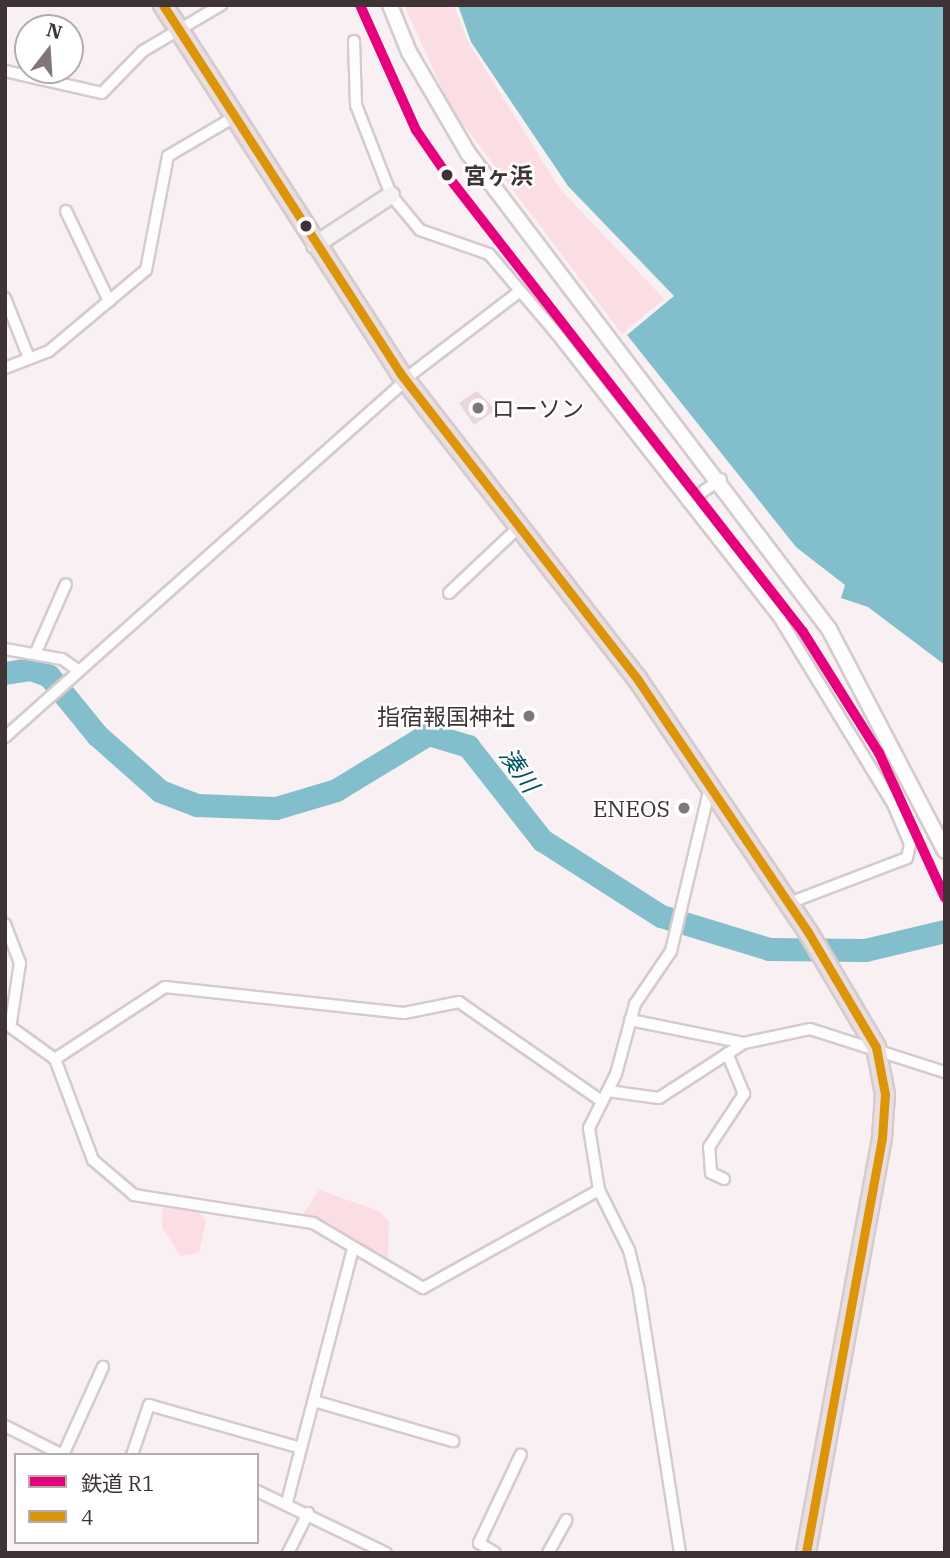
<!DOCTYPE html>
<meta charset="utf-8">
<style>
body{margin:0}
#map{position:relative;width:950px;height:1558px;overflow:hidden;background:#f8f0f2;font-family:"IBM Plex Serif","Noto Sans JP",serif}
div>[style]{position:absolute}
.green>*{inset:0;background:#fbdde4}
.water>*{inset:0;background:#82becb}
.river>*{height:23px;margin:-11.5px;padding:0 11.5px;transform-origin:11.5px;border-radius:11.5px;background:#82becb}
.building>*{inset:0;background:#e9d7db}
.roads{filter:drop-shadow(2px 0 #d5cbcd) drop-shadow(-2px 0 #d5cbcd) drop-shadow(0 2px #d5cbcd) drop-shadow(0 -2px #d5cbcd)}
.minor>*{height:10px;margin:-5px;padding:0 5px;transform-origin:5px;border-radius:5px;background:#fefdfd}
.tertiary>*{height:14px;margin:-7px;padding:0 7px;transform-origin:7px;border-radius:7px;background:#fefdfd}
.secondary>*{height:16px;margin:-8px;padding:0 8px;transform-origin:8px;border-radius:8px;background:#f6f1f2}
.trunk>*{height:18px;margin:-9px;padding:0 9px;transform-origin:9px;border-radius:9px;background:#e9dde0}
.bus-1>*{height:9px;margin:-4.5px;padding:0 4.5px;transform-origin:4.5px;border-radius:4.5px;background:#dc9508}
.rail-1>*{height:10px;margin:-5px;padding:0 5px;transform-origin:5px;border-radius:5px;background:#e5007d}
.dots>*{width:19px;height:19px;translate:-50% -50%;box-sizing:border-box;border:4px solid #fff;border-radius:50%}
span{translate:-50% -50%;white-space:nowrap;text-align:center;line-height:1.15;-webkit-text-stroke:5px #fff;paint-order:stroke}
.stop-label{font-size:23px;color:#403335;font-weight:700}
.left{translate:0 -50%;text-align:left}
.poi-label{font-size:23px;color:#403335}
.right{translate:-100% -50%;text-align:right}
.water-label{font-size:24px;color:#025461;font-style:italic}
.frame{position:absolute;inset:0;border:7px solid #403335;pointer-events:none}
.legend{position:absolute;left:14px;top:1453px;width:245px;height:91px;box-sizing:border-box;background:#fff;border:2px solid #b3adae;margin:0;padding:9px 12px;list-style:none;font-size:21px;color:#403335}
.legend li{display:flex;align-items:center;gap:14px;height:35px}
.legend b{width:35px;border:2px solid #b3adae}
.north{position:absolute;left:14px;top:14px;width:70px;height:70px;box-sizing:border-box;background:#fff;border:2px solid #b3adae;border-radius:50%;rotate:17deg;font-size:19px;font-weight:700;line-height:28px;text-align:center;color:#403335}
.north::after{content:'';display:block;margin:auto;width:24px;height:32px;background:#807577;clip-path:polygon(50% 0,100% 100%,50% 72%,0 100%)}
</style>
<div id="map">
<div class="green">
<i style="clip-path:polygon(404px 5px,454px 5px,468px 42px,560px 189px,664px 299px,622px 334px,451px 108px)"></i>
<i style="clip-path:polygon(319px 1190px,379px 1211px,389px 1222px,388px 1260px,302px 1216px)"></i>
<i style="clip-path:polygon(163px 1207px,195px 1208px,206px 1221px,199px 1253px,181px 1256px,162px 1228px)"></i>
</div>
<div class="water">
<i style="clip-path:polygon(458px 5px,945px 5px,945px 665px,868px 607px,841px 598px,845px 585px,796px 547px,627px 335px,674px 296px,568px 186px,471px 42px)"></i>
</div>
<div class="river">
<i style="left:5px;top:673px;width:26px;rotate:-9deg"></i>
<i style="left:31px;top:669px;width:19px;rotate:21deg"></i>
<i style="left:49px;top:676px;width:76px;rotate:50.9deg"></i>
<i style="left:97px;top:735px;width:84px;rotate:41.6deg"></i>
<i style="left:160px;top:791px;width:40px;rotate:21deg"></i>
<i style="left:197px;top:805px;width:79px;rotate:2.2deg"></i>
<i style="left:276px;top:808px;width:63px;rotate:-16.7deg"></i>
<i style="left:336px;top:790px;width:108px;rotate:-31.3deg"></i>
<i style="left:428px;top:734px;width:42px;rotate:16.7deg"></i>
<i style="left:468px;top:746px;width:120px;rotate:51.8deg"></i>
<i style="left:542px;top:840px;width:141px;rotate:32.6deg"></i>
<i style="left:661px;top:916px;width:113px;rotate:17deg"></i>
<i style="left:769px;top:949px;width:96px;rotate:0.6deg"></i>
<i style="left:865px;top:950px;width:82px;rotate:-13.4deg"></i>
</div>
<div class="building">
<i style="clip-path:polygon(477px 391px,496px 410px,474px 425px,459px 403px)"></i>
</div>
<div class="roads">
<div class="minor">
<i style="left:354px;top:41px;width:64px;rotate:88.2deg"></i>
<i style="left:356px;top:105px;width:97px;rotate:68.7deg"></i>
<i style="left:391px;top:195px;width:45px;rotate:50.4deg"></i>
<i style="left:420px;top:230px;width:73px;rotate:19.2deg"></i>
<i style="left:489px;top:254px;width:104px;rotate:49.7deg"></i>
<i style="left:556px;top:333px;width:363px;rotate:51.9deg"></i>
<i style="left:780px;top:619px;width:217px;rotate:58.6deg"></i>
<i style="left:893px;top:804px;width:43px;rotate:67deg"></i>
<i style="left:910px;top:844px;width:14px;rotate:102deg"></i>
<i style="left:907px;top:858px;width:126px;rotate:159.1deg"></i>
<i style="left:5px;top:71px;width:99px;rotate:12.8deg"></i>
<i style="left:102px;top:93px;width:59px;rotate:-45.7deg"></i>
<i style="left:143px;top:51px;width:91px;rotate:-30.5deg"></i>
<i style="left:66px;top:211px;width:100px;rotate:64.5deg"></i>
<i style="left:5px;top:298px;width:65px;rotate:68.2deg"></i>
<i style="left:5px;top:368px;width:47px;rotate:-21.1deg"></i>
<i style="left:49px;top:351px;width:126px;rotate:-39.9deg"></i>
<i style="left:146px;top:270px;width:116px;rotate:-79.1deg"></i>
<i style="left:168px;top:156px;width:73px;rotate:-30.4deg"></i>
<i style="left:405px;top:379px;width:145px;rotate:-37.4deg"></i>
<i style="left:688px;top:502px;width:40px;rotate:-34.9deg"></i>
<i style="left:449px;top:593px;width:96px;rotate:-43.3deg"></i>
<i style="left:5px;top:649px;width:58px;rotate:10deg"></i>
<i style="left:62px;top:659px;width:19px;rotate:35deg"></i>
<i style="left:36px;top:652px;width:74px;rotate:-66.2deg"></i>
<i style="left:5px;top:737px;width:537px;rotate:-41.68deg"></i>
<i style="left:5px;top:924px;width:42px;rotate:69deg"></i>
<i style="left:20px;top:963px;width:60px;rotate:98.7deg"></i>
<i style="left:630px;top:1020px;width:116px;rotate:11.4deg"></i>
<i style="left:5px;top:1023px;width:62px;rotate:35.8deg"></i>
<i style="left:55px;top:1059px;width:131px;rotate:-33.2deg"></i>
<i style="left:165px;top:987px;width:240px;rotate:6.2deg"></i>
<i style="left:404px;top:1013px;width:56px;rotate:-11.3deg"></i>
<i style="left:459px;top:1002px;width:172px;rotate:34.8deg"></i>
<i style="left:55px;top:1059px;width:108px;rotate:69.4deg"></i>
<i style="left:93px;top:1160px;width:54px;rotate:40.5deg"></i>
<i style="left:134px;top:1195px;width:181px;rotate:8.9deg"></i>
<i style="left:313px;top:1223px;width:128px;rotate:30.6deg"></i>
<i style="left:423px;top:1288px;width:201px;rotate:-29.1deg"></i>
<i style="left:608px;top:1091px;width:51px;rotate:7.8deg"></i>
<i style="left:659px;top:1098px;width:101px;rotate:-32.9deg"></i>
<i style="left:744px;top:1043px;width:67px;rotate:-12deg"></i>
<i style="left:810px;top:1029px;width:142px;rotate:17.7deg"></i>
<i style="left:724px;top:1179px;width:14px;rotate:-155deg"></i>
<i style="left:711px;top:1173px;width:26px;rotate:-94deg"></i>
<i style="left:709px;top:1147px;width:64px;rotate:-56.6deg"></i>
<i style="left:744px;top:1094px;width:44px;rotate:-112.5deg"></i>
<i style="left:314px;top:1401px;width:145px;rotate:16.1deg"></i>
<i style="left:5px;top:1426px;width:65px;rotate:26.6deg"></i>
<i style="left:63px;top:1455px;width:97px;rotate:-65.6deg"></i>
<i style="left:132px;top:1455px;width:53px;rotate:-71.2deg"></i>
<i style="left:149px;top:1405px;width:158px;rotate:15.8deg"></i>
<i style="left:257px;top:1491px;width:143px;rotate:25.7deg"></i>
<i style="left:287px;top:1502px;width:262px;rotate:-75.4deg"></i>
<i style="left:288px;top:1553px;width:45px;rotate:-63.4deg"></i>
<i style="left:495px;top:1553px;width:19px;rotate:-148deg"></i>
<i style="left:479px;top:1543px;width:98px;rotate:-64.7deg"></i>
<i style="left:548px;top:1553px;width:38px;rotate:-61deg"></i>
<i style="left:680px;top:1553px;width:270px;rotate:-98.9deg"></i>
<i style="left:638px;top:1286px;width:37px;rotate:-104deg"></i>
<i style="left:629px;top:1250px;width:67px;rotate:-116.6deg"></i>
<i style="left:599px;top:1190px;width:63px;rotate:-99.2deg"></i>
<i style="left:589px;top:1128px;width:60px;rotate:-63.4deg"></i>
<i style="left:616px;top:1074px;width:73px;rotate:-74.8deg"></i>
<i style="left:635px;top:1004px;width:64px;rotate:-55.8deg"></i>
<i style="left:671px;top:951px;width:169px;rotate:-76.6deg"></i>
</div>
<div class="tertiary">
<i style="left:390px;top:5px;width:51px;rotate:68deg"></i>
<i style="left:409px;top:52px;width:117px;rotate:59.7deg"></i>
<i style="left:468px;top:153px;width:597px;rotate:52.82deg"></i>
<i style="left:829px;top:629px;width:250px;rotate:62.4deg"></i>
</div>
<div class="secondary">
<i style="left:315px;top:245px;width:91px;rotate:-33.3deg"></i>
</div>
<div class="trunk">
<i style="left:163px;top:5px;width:438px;rotate:57.2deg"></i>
<i style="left:400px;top:373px;width:388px;rotate:52.2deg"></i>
<i style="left:638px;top:680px;width:304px;rotate:56deg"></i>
<i style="left:808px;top:932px;width:134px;rotate:59.4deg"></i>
<i style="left:876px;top:1047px;width:48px;rotate:79.2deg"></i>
<i style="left:885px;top:1094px;width:44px;rotate:93.9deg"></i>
<i style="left:882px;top:1138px;width:422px;rotate:100.4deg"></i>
</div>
</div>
<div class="bus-1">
<i style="left:163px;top:5px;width:438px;rotate:57.2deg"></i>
<i style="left:400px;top:373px;width:388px;rotate:52.2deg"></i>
<i style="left:638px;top:680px;width:304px;rotate:56deg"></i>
<i style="left:808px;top:932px;width:134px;rotate:59.4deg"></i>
<i style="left:876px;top:1047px;width:48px;rotate:79.2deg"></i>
<i style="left:885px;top:1094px;width:44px;rotate:93.9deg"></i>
<i style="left:882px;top:1138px;width:422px;rotate:100.4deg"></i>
</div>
<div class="rail-1">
<i style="left:360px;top:5px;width:137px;rotate:65.9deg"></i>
<i style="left:416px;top:130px;width:55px;rotate:55.4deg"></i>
<i style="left:447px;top:175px;width:579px;rotate:52.08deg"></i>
<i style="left:803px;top:632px;width:143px;rotate:57.9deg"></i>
<i style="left:879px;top:753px;width:159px;rotate:65.5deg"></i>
</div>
<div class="dots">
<i style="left:447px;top:175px;background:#403335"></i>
<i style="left:306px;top:226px;background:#403335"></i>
<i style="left:478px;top:408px;background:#807577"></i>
<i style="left:529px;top:716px;background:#807577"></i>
<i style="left:684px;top:808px;background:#807577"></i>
</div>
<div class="stop-label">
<span class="left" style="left:464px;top:175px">宮ヶ浜</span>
</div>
<div class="poi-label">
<span class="left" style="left:492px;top:408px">ローソン</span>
<span class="right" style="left:515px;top:716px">指宿報国神社</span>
<span class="right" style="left:670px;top:808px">ENEOS</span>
</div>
<div class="water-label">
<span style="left:519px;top:770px;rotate:55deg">湊川</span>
</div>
<div class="frame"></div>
<ul class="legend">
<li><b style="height:9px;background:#e5007d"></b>鉄道 R1</li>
<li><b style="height:9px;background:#dc9508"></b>4</li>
</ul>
<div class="north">N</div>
</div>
